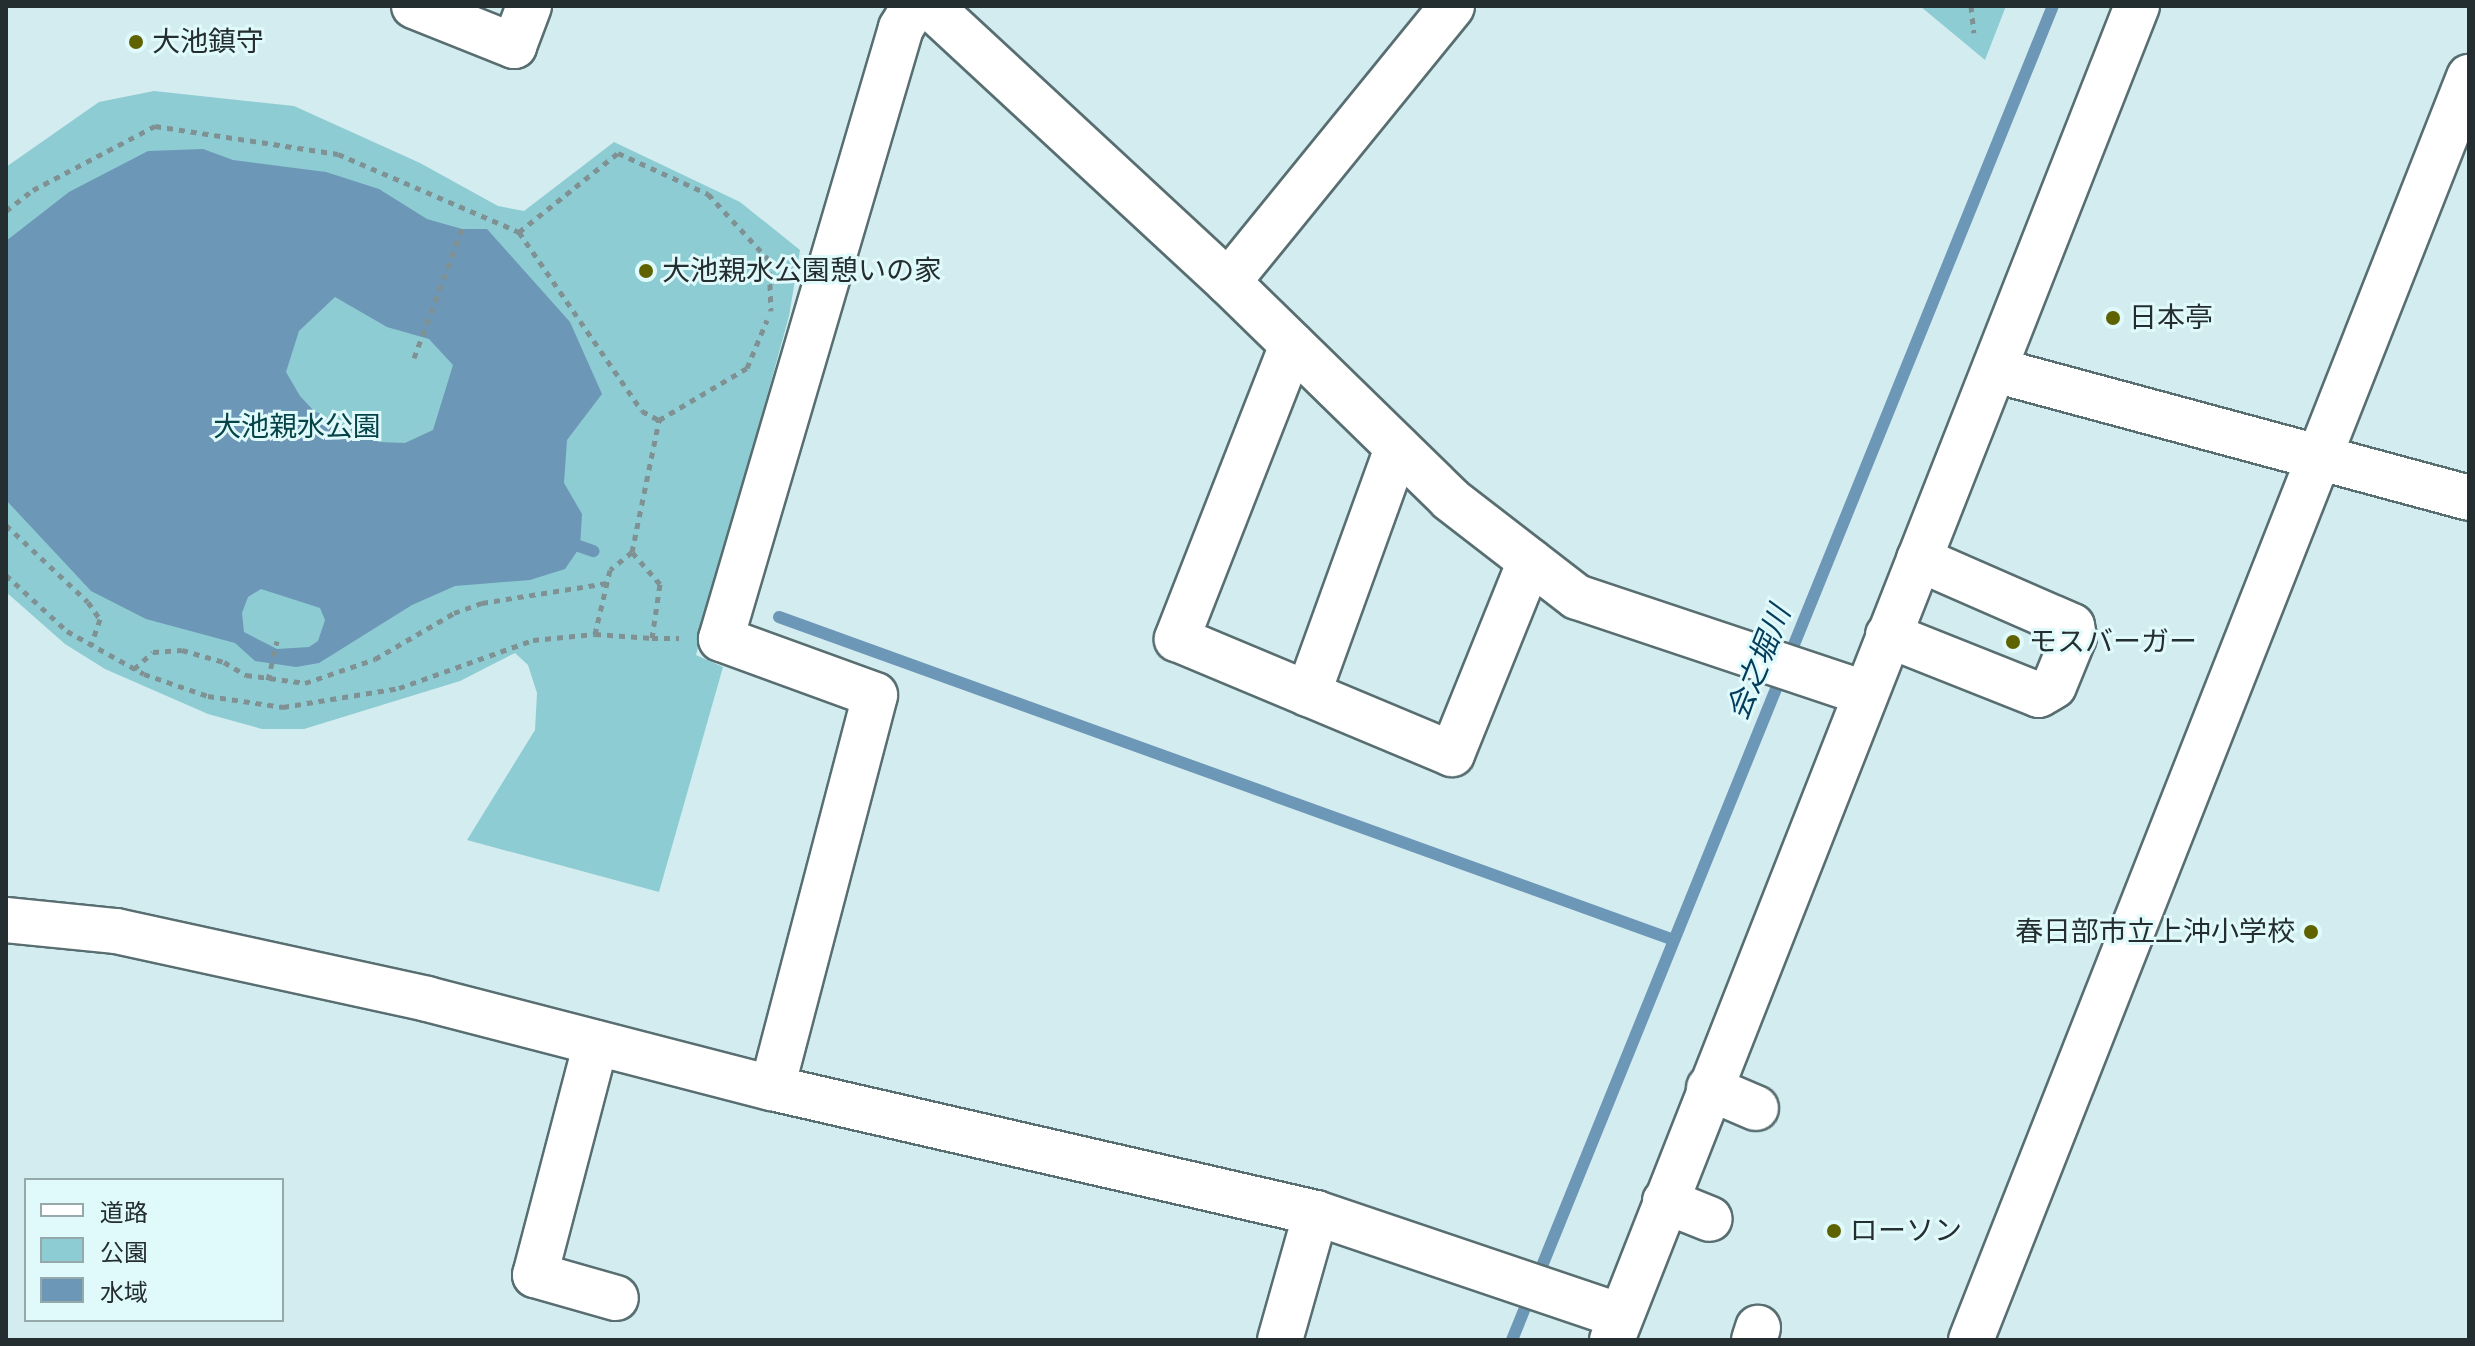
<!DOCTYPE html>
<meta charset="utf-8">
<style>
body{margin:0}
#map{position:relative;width:2475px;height:1346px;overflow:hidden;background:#d3ecef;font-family:"Fira Sans Condensed","Noto Sans JP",sans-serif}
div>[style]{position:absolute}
.green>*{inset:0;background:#8dccd3}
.water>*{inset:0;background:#6d97b7}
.stream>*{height:12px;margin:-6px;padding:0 6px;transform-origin:6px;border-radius:6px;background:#6d97b7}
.path>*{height:5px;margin-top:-2.5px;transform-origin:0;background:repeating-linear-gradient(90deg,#809194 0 6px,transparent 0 12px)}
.roads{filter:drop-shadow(2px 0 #586e71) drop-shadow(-2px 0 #586e71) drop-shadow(0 2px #586e71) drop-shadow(0 -2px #586e71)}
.minor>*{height:44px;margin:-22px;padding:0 22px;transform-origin:22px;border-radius:22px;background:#fff}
.dots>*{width:22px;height:22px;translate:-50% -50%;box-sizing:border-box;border:4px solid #e0fafc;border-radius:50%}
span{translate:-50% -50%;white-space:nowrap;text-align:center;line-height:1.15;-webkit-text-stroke:6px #e0fafc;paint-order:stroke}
.poi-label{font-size:28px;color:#242d2f}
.left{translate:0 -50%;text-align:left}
.right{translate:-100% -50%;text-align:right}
.park-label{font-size:28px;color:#054348}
.water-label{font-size:30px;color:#043c5b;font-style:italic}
.frame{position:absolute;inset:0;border:8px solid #242d2f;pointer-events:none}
.legend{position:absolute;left:24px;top:1178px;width:260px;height:144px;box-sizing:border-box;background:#e0fafc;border:2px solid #95a8aa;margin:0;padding:10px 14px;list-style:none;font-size:24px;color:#242d2f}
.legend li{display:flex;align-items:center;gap:16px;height:40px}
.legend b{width:40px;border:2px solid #95a8aa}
</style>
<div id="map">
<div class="green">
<i style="clip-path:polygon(1920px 6px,2006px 6px,1985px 60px)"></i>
<i style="clip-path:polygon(154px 91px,294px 106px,420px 163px,498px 206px,524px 211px,614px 142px,740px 202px,800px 250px,789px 316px,696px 655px,723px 667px,659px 892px,467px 840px,535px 730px,537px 693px,528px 665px,515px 653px,460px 681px,304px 729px,262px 729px,208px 714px,105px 669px,65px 644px,6px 592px,6px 167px,99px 102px)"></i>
</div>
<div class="water">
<i style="clip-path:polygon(evenodd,203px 149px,233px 160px,326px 172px,379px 189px,427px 219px,462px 229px,487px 229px,570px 322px,602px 394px,567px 440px,564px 483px,582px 514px,580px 547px,565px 569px,530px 580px,455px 586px,412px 605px,319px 663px,296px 667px,255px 661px,235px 643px,146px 619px,91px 591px,6px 500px,6px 241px,69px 192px,148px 151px,203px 149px,335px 297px,387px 327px,429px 339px,453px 365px,433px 430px,405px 443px,379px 442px,314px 411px,300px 396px,286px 372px,299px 331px,335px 297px,203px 149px,261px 589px,320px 608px,325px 620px,318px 641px,309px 647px,277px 649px,244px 632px,242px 613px,248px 597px,261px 589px)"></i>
</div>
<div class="stream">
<i style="left:567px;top:542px;width:28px;rotate:19deg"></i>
<i style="left:779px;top:617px;width:948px;rotate:19.85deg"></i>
<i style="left:1512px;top:1340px;width:1440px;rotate:-67.93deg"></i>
</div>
<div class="path">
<i style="left:1971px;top:6px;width:27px;rotate:84deg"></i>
<i style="left:6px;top:211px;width:34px;rotate:-38deg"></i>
<i style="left:33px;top:190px;width:138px;rotate:-27.7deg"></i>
<i style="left:155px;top:126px;width:185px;rotate:8.7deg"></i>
<i style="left:338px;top:154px;width:197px;rotate:23.3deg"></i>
<i style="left:519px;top:232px;width:217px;rotate:55.5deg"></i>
<i style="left:642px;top:411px;width:19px;rotate:28deg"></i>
<i style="left:519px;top:232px;width:127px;rotate:-38.6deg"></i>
<i style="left:618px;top:153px;width:99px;rotate:24.5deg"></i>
<i style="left:708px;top:194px;width:90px;rotate:47.3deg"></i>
<i style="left:769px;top:260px;width:51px;rotate:87.8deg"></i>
<i style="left:414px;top:358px;width:138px;rotate:-69.6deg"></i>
<i style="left:6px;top:525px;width:112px;rotate:43.2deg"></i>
<i style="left:88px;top:602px;width:21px;rotate:55deg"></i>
<i style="left:100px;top:619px;width:28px;rotate:109deg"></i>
<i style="left:632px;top:552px;width:28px;rotate:141deg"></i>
<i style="left:610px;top:570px;width:66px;rotate:103.2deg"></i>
<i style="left:595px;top:634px;width:57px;rotate:4deg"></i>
<i style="left:652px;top:638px;width:55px;rotate:-81.6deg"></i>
<i style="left:660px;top:584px;width:43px;rotate:-131.2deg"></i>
<i style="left:632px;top:552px;width:135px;rotate:-78.4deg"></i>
<i style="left:659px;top:420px;width:102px;rotate:-30.6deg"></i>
<i style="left:747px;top:368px;width:52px;rotate:-67.4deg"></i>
<i style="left:6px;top:575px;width:83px;rotate:42.6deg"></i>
<i style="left:67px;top:631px;width:88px;rotate:29.2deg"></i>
<i style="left:144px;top:674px;width:68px;rotate:19deg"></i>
<i style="left:208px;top:696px;width:76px;rotate:8.3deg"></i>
<i style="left:283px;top:707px;width:118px;rotate:-9.3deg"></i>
<i style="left:399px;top:688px;width:142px;rotate:-19.7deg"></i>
<i style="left:533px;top:640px;width:62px;rotate:-5.5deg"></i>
<i style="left:652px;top:638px;width:27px"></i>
<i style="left:134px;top:669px;width:25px;rotate:-42deg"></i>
<i style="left:153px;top:652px;width:29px;rotate:-4deg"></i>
<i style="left:182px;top:650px;width:44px;rotate:15.9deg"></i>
<i style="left:224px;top:662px;width:26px;rotate:31deg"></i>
<i style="left:246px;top:675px;width:60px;rotate:7.7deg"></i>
<i style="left:305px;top:683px;width:74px;rotate:-18.9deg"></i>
<i style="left:375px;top:659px;width:91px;rotate:-30.2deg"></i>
<i style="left:454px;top:613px;width:30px;rotate:-20deg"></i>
<i style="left:482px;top:603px;width:127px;rotate:-9.1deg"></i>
<i style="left:268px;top:680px;width:40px;rotate:-77deg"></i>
</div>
<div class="roads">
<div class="minor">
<i style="left:414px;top:6px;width:108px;rotate:21.8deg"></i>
<i style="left:514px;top:46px;width:43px;rotate:-69.4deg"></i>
<i style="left:930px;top:6px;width:406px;rotate:42.8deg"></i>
<i style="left:1228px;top:282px;width:310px;rotate:44.3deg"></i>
<i style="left:1450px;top:499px;width:160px;rotate:37.7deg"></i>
<i style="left:1577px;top:597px;width:303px;rotate:18.5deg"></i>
<i style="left:1228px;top:282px;width:355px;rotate:-50.9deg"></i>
<i style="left:1292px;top:345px;width:316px;rotate:111.4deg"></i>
<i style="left:1177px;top:639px;width:298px;rotate:22.7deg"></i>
<i style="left:1452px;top:754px;width:208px;rotate:-68deg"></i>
<i style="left:1995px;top:370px;width:491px;rotate:15.1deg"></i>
<i style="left:1888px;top:635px;width:162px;rotate:21.7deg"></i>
<i style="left:2039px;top:695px;width:17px;rotate:-31deg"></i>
<i style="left:2054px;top:686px;width:53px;rotate:-67.8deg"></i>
<i style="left:2074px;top:637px;width:11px;rotate:-100deg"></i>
<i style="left:2072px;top:626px;width:167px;rotate:-156.4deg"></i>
<i style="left:1308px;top:694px;width:262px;rotate:-70.1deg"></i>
<i style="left:6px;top:920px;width:111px;rotate:5.7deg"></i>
<i style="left:116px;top:931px;width:318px;rotate:12.3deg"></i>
<i style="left:427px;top:999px;width:356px;rotate:14.5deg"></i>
<i style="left:772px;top:1088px;width:558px;rotate:12.94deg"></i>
<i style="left:1316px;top:1213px;width:321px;rotate:18.7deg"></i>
<i style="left:596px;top:1043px;width:240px;rotate:104.7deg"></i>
<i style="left:535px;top:1275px;width:84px;rotate:15.9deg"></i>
<i style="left:772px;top:1088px;width:406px;rotate:-75.3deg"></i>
<i style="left:875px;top:695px;width:164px;rotate:-160deg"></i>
<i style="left:721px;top:639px;width:637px;rotate:-73.59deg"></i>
<i style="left:901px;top:28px;width:26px;rotate:-59deg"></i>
<i style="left:1709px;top:1088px;width:51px;rotate:23.1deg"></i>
<i style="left:1665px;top:1201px;width:48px;rotate:21.8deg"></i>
<i style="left:1280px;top:1340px;width:132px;rotate:-74.2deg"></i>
<i style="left:1612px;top:1340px;width:1434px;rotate:-68.52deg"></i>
<i style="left:1754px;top:1340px;width:13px;rotate:-72deg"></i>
<i style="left:1971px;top:1340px;width:1358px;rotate:-68.48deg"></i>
</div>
</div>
<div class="dots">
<i style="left:136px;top:42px;background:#5e6300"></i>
<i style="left:646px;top:271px;background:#5e6300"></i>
<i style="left:2113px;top:318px;background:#5e6300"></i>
<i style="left:2013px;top:642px;background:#5e6300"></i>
<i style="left:2311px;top:932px;background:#5e6300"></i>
<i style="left:1834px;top:1231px;background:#5e6300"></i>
</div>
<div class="poi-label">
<span class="left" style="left:152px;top:42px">大池鎮守</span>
<span class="left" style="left:662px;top:271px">大池親水公園憩いの家</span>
<span class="left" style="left:2129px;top:318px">日本亭</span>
<span class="left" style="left:2029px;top:642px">モスバーガー</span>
<span class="right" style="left:2295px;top:932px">春日部市立上沖小学校</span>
<span class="left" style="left:1850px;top:1231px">ローソン</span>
</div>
<div class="park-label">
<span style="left:297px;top:427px">大池親水公園</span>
</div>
<div class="water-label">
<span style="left:1759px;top:663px;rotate:-68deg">会之堀川</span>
</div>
<div class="frame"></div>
<ul class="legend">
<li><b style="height:10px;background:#fff"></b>道路</li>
<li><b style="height:22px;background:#8dccd3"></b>公園</li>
<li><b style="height:22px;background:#6d97b7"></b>水域</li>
</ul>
</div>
